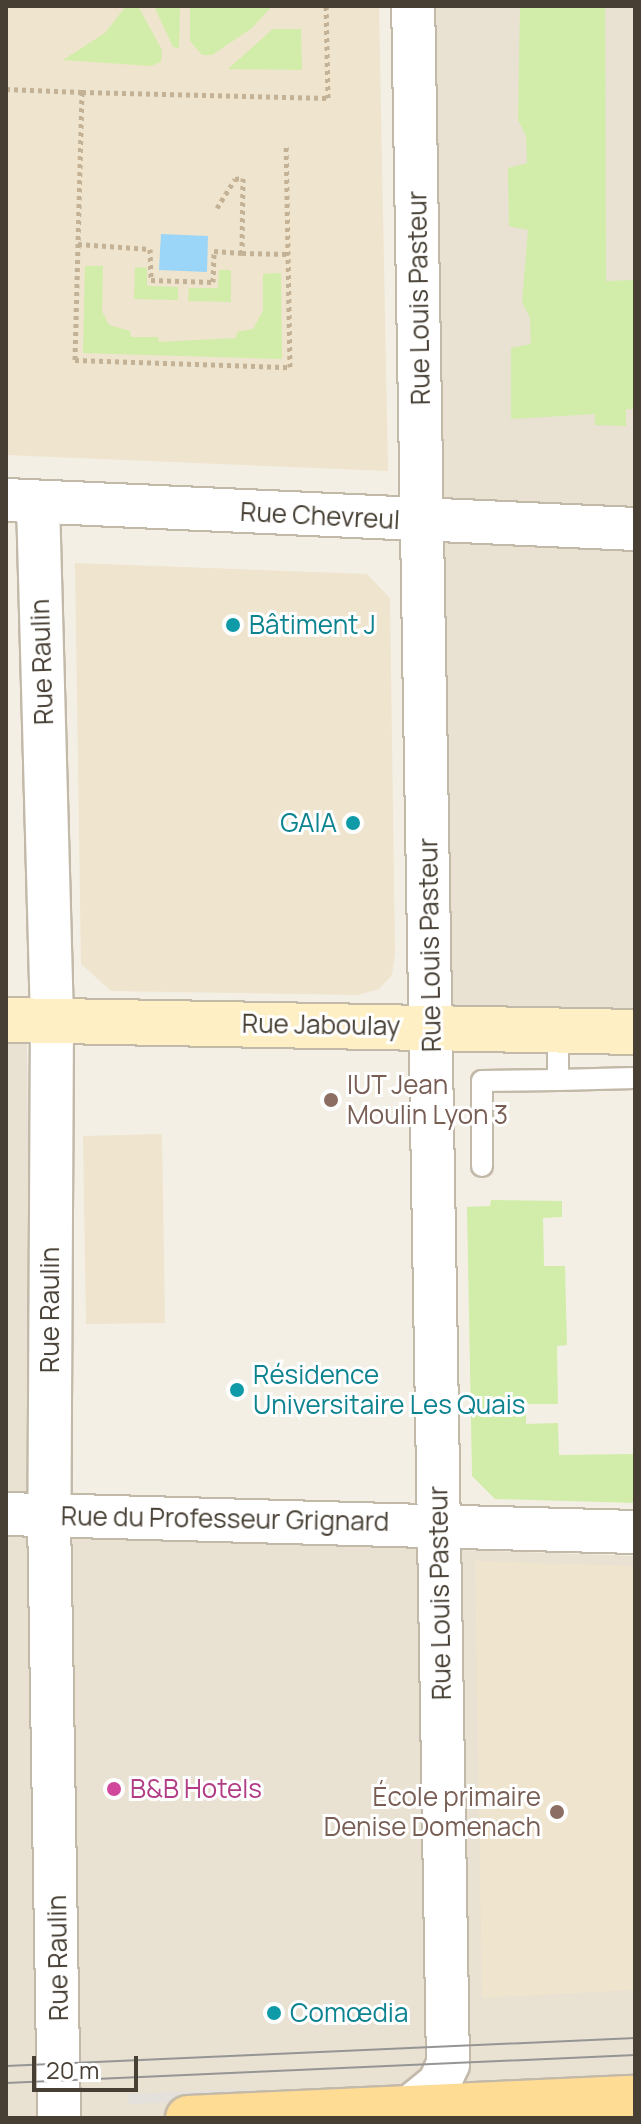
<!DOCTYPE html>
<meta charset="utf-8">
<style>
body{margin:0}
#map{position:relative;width:641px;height:2124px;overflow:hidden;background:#f4efe5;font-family:Manrope,sans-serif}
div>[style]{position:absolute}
.residential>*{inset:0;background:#e9e1d2}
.education>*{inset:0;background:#efe4cd}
.green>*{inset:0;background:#d1eda9}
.parking>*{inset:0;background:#e4e1dd}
.water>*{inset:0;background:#9bd5f7}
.path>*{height:5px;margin-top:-2.5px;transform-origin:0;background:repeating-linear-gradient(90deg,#c4b296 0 4px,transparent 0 8px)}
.roads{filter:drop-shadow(2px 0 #c3b9a9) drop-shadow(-2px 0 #c3b9a9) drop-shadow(0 2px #c3b9a9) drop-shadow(0 -2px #c3b9a9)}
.lane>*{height:20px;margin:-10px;padding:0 10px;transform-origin:10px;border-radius:10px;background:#fff}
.street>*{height:42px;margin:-21px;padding:0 21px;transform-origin:21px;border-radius:21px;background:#fff}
.secondary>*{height:44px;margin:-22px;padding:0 22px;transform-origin:22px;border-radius:22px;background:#ffefc4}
.primary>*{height:44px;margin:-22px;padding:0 22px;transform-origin:22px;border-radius:22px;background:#ffdc93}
.tram>*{height:2px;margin:-1px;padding:0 1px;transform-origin:1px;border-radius:1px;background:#959595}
.dots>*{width:22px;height:22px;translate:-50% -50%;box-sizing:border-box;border:4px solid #fff;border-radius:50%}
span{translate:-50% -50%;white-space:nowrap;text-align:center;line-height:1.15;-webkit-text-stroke:6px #fff;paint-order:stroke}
.street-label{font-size:26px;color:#473f34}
.culture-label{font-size:26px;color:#0d838f}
.left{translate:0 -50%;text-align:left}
.right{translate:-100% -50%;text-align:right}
.education-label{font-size:26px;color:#785e54}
.hotel-label{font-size:26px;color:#b23c85}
.frame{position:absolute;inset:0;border:8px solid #473f34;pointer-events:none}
.scale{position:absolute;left:32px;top:2056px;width:106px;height:36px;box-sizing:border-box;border:4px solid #473f34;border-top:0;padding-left:10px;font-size:24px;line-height:28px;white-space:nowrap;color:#473f34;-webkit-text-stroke:6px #fff;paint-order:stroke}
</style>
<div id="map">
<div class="residential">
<i style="clip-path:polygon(436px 6px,635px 6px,635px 1016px,451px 1012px)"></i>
<i style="clip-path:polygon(6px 1038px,27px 1039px,32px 1535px,635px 1556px,635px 2118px,6px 2118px)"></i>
</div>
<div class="education">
<i style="clip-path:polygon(6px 6px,379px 6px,388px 471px,6px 455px)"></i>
<i style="clip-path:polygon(75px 563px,367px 574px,390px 598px,395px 953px,392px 975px,379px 989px,358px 995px,111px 991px,81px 964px)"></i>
<i style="clip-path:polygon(162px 1134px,165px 1323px,86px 1324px,83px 1136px)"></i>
<i style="clip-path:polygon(475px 1561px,635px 1566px,635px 1990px,482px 1998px)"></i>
</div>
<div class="green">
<i style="clip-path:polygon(126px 6px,138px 6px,162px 50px,161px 62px,150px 66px,63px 60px,105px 33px)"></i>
<i style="clip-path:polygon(154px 6px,180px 6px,179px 48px,173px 47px)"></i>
<i style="clip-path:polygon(190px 6px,272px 6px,252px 28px,212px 55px,202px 55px,190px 41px)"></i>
<i style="clip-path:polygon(520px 6px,605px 6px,606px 281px,635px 280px,635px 409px,626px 409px,626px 426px,595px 425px,595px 414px,511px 419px,511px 348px,531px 344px,530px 318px,522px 302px,528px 230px,509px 226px,508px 168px,527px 163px,526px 136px,518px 120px)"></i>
<i style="clip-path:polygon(273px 29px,301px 29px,302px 70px,228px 69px)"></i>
<i style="clip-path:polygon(85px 266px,103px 266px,102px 311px,109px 325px,130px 331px,131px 337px,158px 337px,159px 342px,236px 338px,237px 332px,253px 329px,263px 311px,263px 274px,281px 273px,282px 359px,83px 353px)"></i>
<i style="clip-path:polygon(135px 267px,147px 268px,147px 286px,178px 287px,178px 300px,134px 299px)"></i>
<i style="clip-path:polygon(219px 270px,231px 270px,231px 302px,188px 301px,189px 288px,218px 288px)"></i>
<i style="clip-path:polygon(491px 1200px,562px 1201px,562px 1217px,543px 1218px,544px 1266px,565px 1266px,567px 1345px,557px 1346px,558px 1404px,526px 1404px,526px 1424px,558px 1423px,559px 1455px,635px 1454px,635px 1503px,495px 1499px,472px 1476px,467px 1207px,490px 1206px)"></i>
</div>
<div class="parking">
<i style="clip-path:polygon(250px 2089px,251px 2099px,129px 2104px,128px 2094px)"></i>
</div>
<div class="water">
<i style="clip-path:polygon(161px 234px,208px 236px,207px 272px,159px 270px)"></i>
</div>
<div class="path">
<i style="left:6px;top:89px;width:76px;rotate:2.3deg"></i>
<i style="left:82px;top:92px;width:268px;rotate:91.5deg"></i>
<i style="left:75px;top:360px;width:215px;rotate:1.9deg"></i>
<i style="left:290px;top:367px;width:221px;rotate:-91deg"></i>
<i style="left:82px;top:92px;width:246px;rotate:1.4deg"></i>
<i style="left:328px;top:98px;width:92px;rotate:-91.2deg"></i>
<i style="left:217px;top:208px;width:34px;rotate:-58deg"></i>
<i style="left:235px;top:179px;width:8px;rotate:-7deg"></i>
<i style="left:243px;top:178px;width:75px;rotate:90.8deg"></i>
<i style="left:242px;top:253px;width:46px;rotate:1.2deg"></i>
<i style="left:78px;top:244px;width:72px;rotate:4deg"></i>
<i style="left:150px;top:249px;width:31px;rotate:88deg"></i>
<i style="left:151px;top:280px;width:62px;rotate:1.8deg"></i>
<i style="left:213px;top:282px;width:31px;rotate:-88deg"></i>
<i style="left:214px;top:251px;width:28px;rotate:4deg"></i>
</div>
<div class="roads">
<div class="lane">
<i style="left:558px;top:1080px;width:76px;rotate:-1.5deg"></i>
<i style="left:482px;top:1166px;width:85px;rotate:-90deg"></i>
<i style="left:482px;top:1081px;width:76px;rotate:-0.8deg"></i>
<i style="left:558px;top:1080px;width:50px;rotate:-90deg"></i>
</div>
<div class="street">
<i style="left:6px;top:500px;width:630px;rotate:2.64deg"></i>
<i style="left:38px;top:502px;width:519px;rotate:88.45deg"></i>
<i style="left:52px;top:1021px;width:494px;rotate:90.3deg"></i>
<i style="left:49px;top:1515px;width:603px;rotate:89.05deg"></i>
<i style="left:6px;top:1514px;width:629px;rotate:1.64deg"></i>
<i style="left:409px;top:2108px;width:38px;rotate:-39deg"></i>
<i style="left:439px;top:2084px;width:22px;rotate:-66deg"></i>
<i style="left:448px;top:2064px;width:2058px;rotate:-90.97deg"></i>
</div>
<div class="secondary">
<i style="left:6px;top:1020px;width:629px;rotate:1.09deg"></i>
</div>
<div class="primary">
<i style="left:188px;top:2118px;width:447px;rotate:-2.6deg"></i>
</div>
</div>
<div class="tram">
<i style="left:6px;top:2066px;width:630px;rotate:-2.55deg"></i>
<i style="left:6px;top:2083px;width:630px;rotate:-2.55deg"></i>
</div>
<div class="dots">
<i style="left:233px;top:625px;background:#0f9aa8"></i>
<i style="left:353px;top:823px;background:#0f9aa8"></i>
<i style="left:331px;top:1100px;background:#8d6e63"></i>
<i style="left:237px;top:1390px;background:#0f9aa8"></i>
<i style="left:114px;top:1789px;background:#d1479c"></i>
<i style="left:557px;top:1812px;background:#8d6e63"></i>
<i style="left:274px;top:2013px;background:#0f9aa8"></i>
</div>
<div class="street-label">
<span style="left:419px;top:298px;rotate:-91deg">Rue Louis Pasteur</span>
<span style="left:320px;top:516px;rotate:3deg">Rue Chevreul</span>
<span style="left:42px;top:662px;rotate:-92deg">Rue Raulin</span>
<span style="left:430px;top:945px;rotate:-91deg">Rue Louis Pasteur</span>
<span style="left:321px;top:1025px;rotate:1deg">Rue Jaboulay</span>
<span style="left:50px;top:1310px;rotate:-90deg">Rue Raulin</span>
<span style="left:225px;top:1519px;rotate:1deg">Rue du Professeur Grignard</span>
<span style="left:440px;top:1593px;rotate:-91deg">Rue Louis Pasteur</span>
<span style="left:58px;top:1958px;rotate:-91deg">Rue Raulin</span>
</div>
<div class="culture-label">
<span class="left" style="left:249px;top:625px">Bâtiment J</span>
<span class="right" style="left:337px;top:823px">GAIA</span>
<span class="left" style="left:253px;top:1390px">Résidence<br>Universitaire Les Quais</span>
<span class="left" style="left:290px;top:2013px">Comœdia</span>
</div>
<div class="education-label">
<span class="left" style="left:347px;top:1100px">IUT Jean<br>Moulin Lyon 3</span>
<span class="right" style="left:541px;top:1812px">École primaire<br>Denise Domenach</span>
</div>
<div class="hotel-label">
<span class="left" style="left:130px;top:1789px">B&amp;B Hotels</span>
</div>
<div class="frame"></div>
<div class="scale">20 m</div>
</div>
